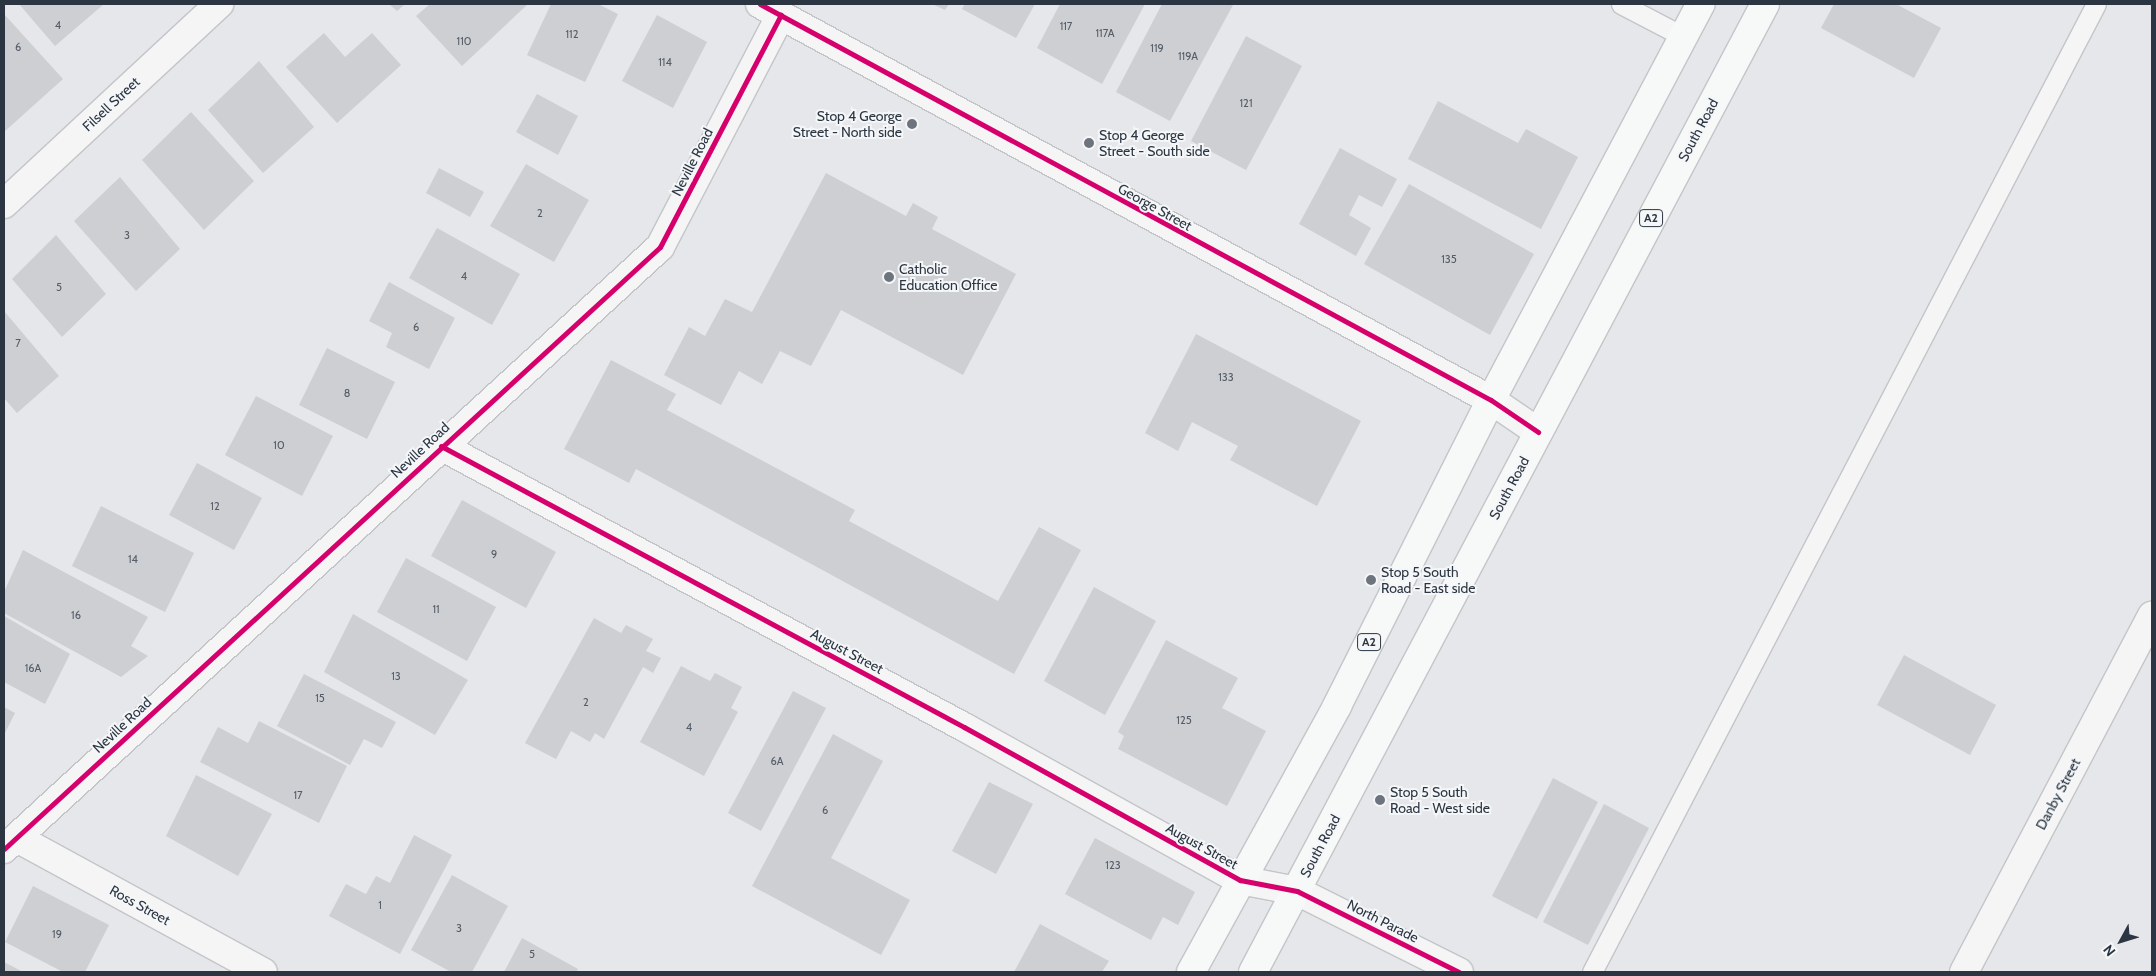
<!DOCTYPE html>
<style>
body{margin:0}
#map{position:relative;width:2156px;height:976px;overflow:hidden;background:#e5e7ea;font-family:Cabin,sans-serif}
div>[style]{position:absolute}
.building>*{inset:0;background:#cdcfd2}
.roads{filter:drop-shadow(1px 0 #c3c5c8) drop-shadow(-1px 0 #c3c5c8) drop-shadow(0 1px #c3c5c8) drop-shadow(0 -1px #c3c5c8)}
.lane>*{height:19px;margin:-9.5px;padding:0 9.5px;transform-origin:9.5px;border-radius:9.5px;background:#f5f5f6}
.street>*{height:28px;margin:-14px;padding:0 14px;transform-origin:14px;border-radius:14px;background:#f5f5f6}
.highway>*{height:28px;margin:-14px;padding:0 14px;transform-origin:14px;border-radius:14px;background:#f7f8f8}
.cycleway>*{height:5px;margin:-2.5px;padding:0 2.5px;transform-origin:2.5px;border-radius:2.5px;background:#d6006c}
.dots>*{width:14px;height:14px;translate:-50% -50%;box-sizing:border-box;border:2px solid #f4f6f8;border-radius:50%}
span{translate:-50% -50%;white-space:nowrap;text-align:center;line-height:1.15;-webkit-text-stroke:4px #f4f6f8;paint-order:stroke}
.number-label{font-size:11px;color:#555d68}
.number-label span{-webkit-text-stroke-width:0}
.shield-label span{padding:1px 4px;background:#f4f6f8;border:1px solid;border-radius:4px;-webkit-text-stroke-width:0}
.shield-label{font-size:12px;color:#2c3643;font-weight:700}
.street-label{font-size:14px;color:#2c3643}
.poi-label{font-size:14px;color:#2c3643}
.right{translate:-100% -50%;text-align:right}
.left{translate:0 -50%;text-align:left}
.frame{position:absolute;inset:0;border:5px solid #2c3643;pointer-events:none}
.north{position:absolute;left:2096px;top:916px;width:50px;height:50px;-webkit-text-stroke:4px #f4f6f8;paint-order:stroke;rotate:231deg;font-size:14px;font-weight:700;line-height:20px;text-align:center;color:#2c3643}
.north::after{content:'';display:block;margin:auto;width:18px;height:22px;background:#2c3643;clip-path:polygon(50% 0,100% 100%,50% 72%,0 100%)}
</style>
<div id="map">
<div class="building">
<i style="clip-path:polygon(19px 4px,104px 4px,55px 46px)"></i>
<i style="clip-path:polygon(389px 4px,405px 4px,397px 11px)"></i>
<i style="clip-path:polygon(430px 4px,528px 4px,462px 66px,416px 16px)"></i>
<i style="clip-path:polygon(551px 4px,598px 4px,618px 14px,585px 82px,527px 55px)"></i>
<i style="clip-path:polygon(932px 4px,949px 4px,945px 10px)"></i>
<i style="clip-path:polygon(965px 4px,1035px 4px,1016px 38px,962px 9px)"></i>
<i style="clip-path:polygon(1060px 4px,1145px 4px,1102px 84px,1037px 48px)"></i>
<i style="clip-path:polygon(1162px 4px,1233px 5px,1170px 121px,1116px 92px)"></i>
<i style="clip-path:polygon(1834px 4px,1896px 4px,1941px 28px,1914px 78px,1821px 28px)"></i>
<i style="clip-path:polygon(4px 14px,63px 79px,4px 132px)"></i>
<i style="clip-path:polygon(657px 15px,707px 42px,673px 108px,622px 81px)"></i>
<i style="clip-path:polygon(324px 33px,345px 57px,372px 33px,401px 65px,337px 123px,286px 67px)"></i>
<i style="clip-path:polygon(1246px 36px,1302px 66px,1246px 170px,1191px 141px)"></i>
<i style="clip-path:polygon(259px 61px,314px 127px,263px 173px,208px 110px)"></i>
<i style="clip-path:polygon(537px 94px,578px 116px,558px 155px,516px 132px)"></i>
<i style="clip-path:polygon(1438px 101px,1518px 143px,1526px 129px,1578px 157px,1541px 229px,1408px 159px)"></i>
<i style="clip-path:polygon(191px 112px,254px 181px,204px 230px,142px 160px)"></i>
<i style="clip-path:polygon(1340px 148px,1397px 179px,1382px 207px,1359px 195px,1349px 215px,1371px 228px,1356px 256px,1299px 224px)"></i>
<i style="clip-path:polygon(526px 164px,589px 200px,554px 262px,490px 226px)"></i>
<i style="clip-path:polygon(439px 168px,484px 192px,470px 217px,426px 193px)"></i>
<i style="clip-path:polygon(826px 173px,906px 216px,913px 203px,938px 217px,932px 229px,1016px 274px,963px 375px,841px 310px,811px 366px,780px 351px,762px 384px,739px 371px,721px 405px,664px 375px,689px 327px,705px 336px,725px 299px,752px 312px)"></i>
<i style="clip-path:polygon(120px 177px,180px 249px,136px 291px,74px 221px)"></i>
<i style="clip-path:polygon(1409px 184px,1534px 254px,1490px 335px,1364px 264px)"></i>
<i style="clip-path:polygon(437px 228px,520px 274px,492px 325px,409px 278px)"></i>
<i style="clip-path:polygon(56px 235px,106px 294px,62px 337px,12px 279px)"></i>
<i style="clip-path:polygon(389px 282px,455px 318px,429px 369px,386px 347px,392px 333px,369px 321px)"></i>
<i style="clip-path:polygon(4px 311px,59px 376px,17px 413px,4px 398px)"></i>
<i style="clip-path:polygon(1196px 334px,1361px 421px,1317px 506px,1230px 460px,1238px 446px,1192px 422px,1178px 451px,1145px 433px)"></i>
<i style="clip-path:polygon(327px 348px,395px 382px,367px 439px,299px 405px)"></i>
<i style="clip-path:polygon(611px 360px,676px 394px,667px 410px,855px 510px,849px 521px,998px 601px,1039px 527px,1081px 550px,1014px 674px,636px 469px,629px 483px,564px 449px)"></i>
<i style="clip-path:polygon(256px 396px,333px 436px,302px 496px,225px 455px)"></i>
<i style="clip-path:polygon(197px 463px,262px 498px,234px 550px,169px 515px)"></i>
<i style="clip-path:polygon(462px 500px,556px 552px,526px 608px,431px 556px)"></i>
<i style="clip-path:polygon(101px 506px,194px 553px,165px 612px,72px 566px)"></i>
<i style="clip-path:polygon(23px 550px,148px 617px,131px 646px,148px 656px,121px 677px,4px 613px,4px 592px)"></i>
<i style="clip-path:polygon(406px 558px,496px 607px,467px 661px,377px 612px)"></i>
<i style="clip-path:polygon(1094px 587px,1156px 621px,1105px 715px,1044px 681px)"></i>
<i style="clip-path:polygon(353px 614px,468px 680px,435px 735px,324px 672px)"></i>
<i style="clip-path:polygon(4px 616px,70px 654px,45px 704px,4px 682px)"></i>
<i style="clip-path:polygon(594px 618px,621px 633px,626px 625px,653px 639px,646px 651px,661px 658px,653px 673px,643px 667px,604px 739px,595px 733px,590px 742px,571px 731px,556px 759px,525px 743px)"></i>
<i style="clip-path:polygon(1166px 640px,1238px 678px,1222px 708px,1266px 731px,1227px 806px,1118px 749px,1124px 736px,1118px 732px)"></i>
<i style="clip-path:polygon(1904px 655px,1996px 705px,1970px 755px,1877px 705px)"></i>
<i style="clip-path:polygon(681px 666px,710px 681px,715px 673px,742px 687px,731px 708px,738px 712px,704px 776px,640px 742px)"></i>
<i style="clip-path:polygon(304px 674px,396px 722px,382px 748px,364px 739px,350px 765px,277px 726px)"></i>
<i style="clip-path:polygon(793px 691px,826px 708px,761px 831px,728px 813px)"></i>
<i style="clip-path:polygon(4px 707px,15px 713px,4px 735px)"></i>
<i style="clip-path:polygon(259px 721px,347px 766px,319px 823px,200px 762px,218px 727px,248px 743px)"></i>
<i style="clip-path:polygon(833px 734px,883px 761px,831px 858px,910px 900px,881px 955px,752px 886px)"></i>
<i style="clip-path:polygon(196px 775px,272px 814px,238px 876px,166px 836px)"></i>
<i style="clip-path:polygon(1553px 778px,1598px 802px,1537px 919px,1492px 896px)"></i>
<i style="clip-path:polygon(989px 782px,1033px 804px,996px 874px,952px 851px)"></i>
<i style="clip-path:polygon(1604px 804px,1649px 828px,1588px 945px,1543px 922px)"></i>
<i style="clip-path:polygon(414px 835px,452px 855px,400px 954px,329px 916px,346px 884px,366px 894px,376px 876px,390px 883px)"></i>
<i style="clip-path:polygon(1095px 838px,1195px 892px,1178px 925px,1163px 917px,1151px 940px,1065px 894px)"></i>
<i style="clip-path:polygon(452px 875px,508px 906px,472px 972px,451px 972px,411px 950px)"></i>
<i style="clip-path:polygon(33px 886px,109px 925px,85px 972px,63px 972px,5px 942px)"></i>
<i style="clip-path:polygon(1040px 924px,1109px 961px,1102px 972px,1014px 972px)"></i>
<i style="clip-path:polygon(522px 938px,578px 969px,576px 972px,504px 972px)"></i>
<i style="clip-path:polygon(4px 962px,23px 972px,4px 972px)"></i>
</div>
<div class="roads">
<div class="lane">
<i style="left:1621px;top:4px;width:71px;rotate:27.6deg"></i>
<i style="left:1592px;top:972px;width:1091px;rotate:-62.5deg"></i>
</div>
<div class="street">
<i style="left:760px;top:4px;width:831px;rotate:28.45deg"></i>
<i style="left:1491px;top:400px;width:57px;rotate:34.2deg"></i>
<i style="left:4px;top:204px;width:294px;rotate:-42.9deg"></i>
<i style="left:441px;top:446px;width:594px;rotate:28.25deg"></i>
<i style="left:964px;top:727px;width:316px;rotate:29deg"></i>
<i style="left:1240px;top:880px;width:58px;rotate:10.9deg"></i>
<i style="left:1297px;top:891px;width:181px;rotate:26.6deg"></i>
<i style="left:17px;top:838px;width:280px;rotate:28.6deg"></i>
<i style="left:4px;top:849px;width:890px;rotate:-42.54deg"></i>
<i style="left:660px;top:247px;width:262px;rotate:-62.5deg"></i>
<i style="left:1964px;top:972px;width:403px;rotate:-62.2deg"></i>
</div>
<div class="highway">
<i style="left:1191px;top:972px;width:303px;rotate:-61.2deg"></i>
<i style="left:1337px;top:706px;width:343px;rotate:-63.3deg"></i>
<i style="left:1491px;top:400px;width:448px;rotate:-62.1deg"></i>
<i style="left:1253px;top:972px;width:1095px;rotate:-62.12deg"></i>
</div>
</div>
<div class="cycleway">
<i style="left:760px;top:4px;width:831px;rotate:28.45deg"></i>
<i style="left:1491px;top:400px;width:57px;rotate:34.2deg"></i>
<i style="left:441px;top:446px;width:594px;rotate:28.25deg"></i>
<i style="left:964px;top:727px;width:316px;rotate:29deg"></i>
<i style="left:1240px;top:880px;width:58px;rotate:10.9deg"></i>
<i style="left:1297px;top:891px;width:181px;rotate:26.6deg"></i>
<i style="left:4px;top:849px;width:890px;rotate:-42.54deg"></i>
<i style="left:660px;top:247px;width:262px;rotate:-62.5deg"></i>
</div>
<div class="dots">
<i style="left:912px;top:124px;background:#6d747d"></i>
<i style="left:1089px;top:143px;background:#6d747d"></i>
<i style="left:889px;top:277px;background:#6d747d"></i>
<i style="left:1371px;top:580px;background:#6d747d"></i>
<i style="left:1380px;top:800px;background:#6d747d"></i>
</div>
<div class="number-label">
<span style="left:58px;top:25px">4</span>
<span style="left:1066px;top:26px">117</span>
<span style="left:1105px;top:33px">117A</span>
<span style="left:572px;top:34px">112</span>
<span style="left:464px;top:41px">110</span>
<span style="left:18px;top:47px">6</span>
<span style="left:1157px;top:48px">119</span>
<span style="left:1188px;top:56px">119A</span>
<span style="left:665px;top:62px">114</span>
<span style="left:1246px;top:103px">121</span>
<span style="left:540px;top:213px">2</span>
<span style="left:127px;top:235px">3</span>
<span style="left:1449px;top:259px">135</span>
<span style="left:464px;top:276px">4</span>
<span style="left:59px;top:287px">5</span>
<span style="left:416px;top:327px">6</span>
<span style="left:18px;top:343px">7</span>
<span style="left:1226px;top:377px">133</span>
<span style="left:347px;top:393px">8</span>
<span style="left:279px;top:445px">10</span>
<span style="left:215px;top:506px">12</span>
<span style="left:494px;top:554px">9</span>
<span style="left:133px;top:559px">14</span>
<span style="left:436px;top:609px">11</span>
<span style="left:76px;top:615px">16</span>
<span style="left:33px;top:668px">16A</span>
<span style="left:396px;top:676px">13</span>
<span style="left:320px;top:698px">15</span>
<span style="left:586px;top:702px">2</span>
<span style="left:1184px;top:720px">125</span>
<span style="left:689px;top:727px">4</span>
<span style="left:777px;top:761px">6A</span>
<span style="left:298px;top:795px">17</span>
<span style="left:825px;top:810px">6</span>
<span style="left:1113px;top:865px">123</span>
<span style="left:380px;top:905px">1</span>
<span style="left:459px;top:928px">3</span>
<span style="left:57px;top:934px">19</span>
<span style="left:532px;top:954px">5</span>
</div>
<div class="shield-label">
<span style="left:1651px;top:218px">A2</span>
<span style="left:1369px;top:642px">A2</span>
</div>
<div class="street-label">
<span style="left:111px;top:104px;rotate:-43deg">Filsell Street</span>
<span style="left:1698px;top:130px;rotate:-62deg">South Road</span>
<span style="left:692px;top:162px;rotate:-63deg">Neville Road</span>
<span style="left:1155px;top:207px;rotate:29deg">George Street</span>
<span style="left:420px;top:450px;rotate:-43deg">Neville Road</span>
<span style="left:1509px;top:488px;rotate:-62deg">South Road</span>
<span style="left:847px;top:651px;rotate:28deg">August Street</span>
<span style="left:122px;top:725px;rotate:-43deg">Neville Road</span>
<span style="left:2058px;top:794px;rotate:-62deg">Danby Street</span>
<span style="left:1202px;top:846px;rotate:29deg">August Street</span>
<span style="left:1320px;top:846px;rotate:-62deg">South Road</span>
<span style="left:140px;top:905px;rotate:29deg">Ross Street</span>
<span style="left:1383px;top:921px;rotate:27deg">North Parade</span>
</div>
<div class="poi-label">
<span class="right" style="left:902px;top:124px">Stop 4 George<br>Street - North side</span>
<span class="left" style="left:1099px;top:143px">Stop 4 George<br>Street - South side</span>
<span class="left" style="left:899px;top:277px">Catholic<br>Education Office</span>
<span class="left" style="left:1381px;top:580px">Stop 5 South<br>Road - East side</span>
<span class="left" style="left:1390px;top:800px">Stop 5 South<br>Road - West side</span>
</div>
<div class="frame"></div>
<div class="north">N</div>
</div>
